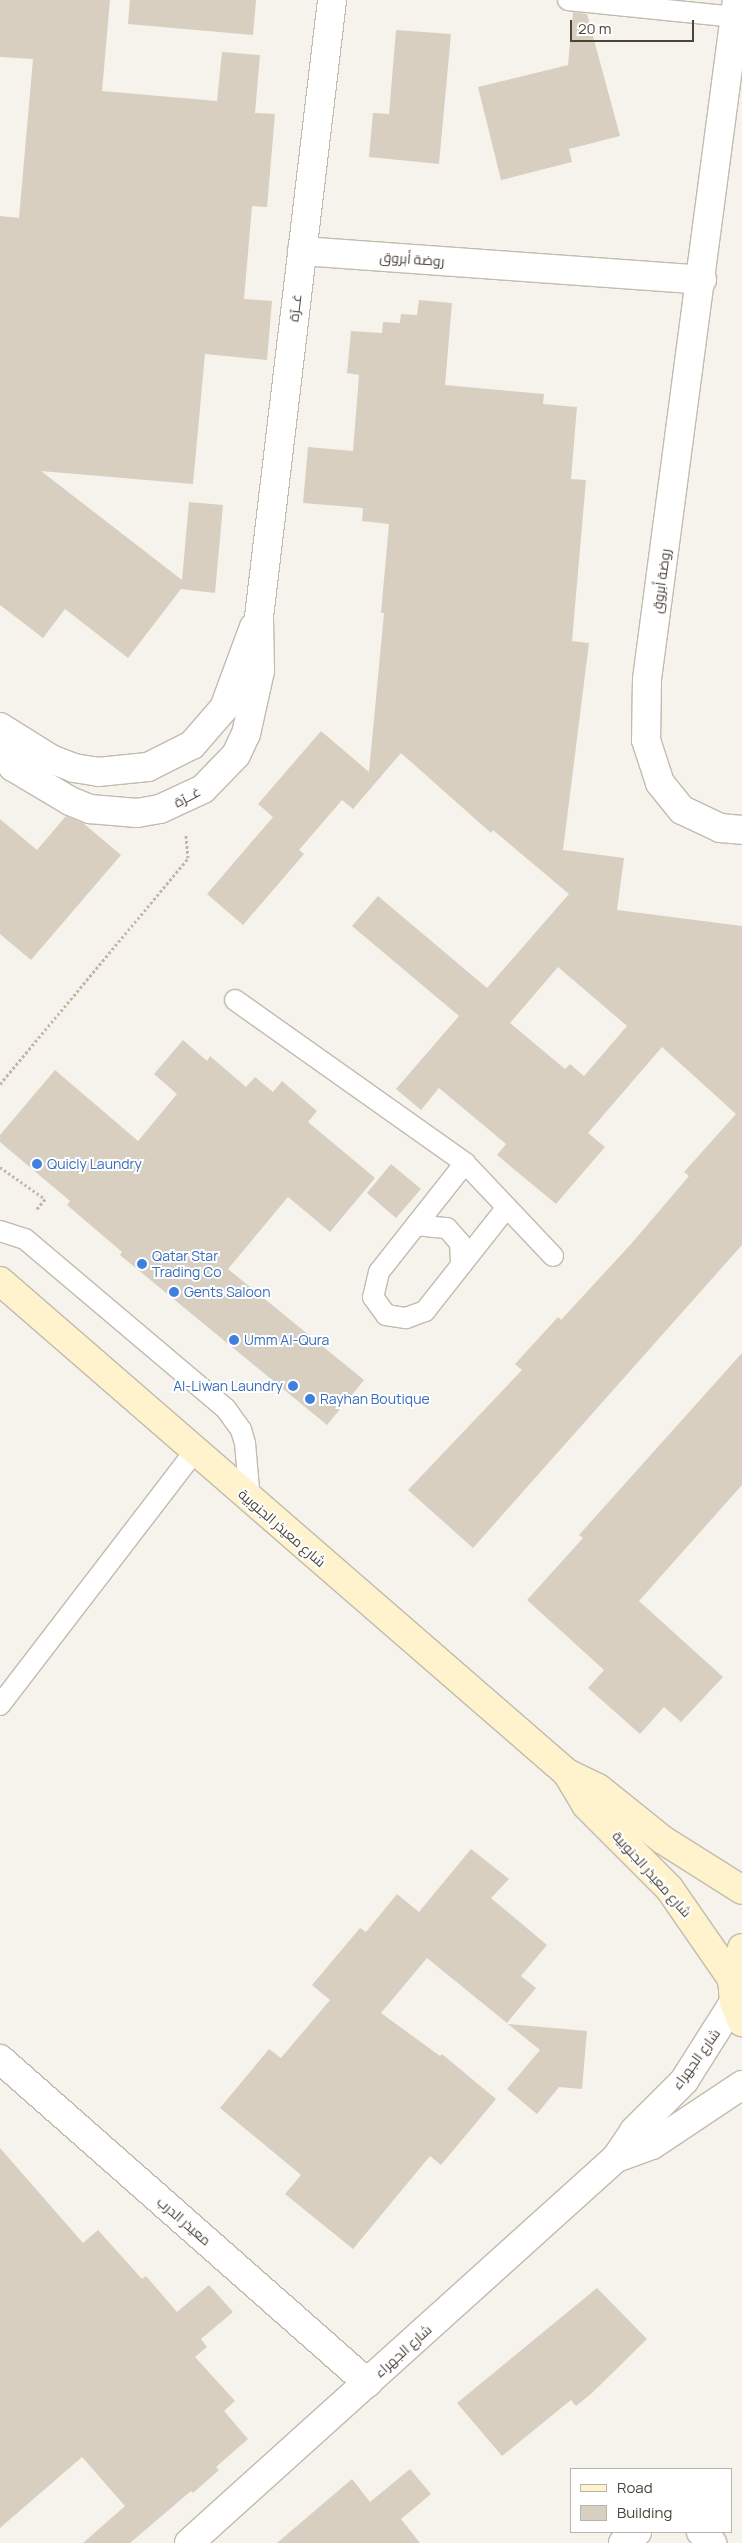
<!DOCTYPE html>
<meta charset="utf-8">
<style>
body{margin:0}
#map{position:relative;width:742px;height:2543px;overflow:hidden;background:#f6f3ec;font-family:Manrope,Cairo,sans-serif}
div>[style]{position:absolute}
.building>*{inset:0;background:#d8cfc1}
.path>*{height:3px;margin-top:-1.5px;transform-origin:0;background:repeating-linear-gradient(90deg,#c4b79f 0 2.5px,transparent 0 5px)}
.roads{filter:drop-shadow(1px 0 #c2bbae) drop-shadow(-1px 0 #c2bbae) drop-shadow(0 1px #c2bbae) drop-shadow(0 -1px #c2bbae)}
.lane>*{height:20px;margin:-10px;padding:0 10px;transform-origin:10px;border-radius:10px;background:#fff}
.street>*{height:28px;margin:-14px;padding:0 14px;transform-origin:14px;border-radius:14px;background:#fff}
.secondary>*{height:28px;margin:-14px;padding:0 14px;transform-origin:14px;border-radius:14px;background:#fff3cd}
.dots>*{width:14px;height:14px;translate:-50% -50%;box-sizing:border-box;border:2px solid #fff;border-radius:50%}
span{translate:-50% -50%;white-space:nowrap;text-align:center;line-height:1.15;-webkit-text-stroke:4px #fff;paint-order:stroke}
.street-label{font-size:14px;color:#4b4439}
.shop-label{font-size:14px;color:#366cbe}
.left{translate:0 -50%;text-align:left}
.right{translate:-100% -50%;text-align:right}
.legend{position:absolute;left:570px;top:2468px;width:162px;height:65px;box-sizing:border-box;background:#fff;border:1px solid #b7b4b0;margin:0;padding:6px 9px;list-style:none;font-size:15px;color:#4b4439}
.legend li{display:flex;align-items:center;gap:10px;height:25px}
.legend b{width:25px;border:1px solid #b7b4b0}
.scale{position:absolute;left:570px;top:20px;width:124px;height:22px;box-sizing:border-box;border:2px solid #4b4439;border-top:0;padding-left:6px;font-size:15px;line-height:18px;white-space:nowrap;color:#4b4439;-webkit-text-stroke:4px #fff;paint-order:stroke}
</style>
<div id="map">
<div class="building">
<i style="clip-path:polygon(0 0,110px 0,102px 91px,217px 101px,222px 52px,260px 55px,255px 113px,275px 114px,267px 207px,252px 206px,244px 299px,272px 301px,267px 360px,205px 354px,193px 484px,41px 471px,182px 580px,189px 502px,223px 505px,215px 593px,181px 589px,128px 658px,65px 609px,43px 638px,0 605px,0 216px,19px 218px,33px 59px,0 57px)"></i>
<i style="clip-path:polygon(130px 0,256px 0,253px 35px,128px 24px)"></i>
<i style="clip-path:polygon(573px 12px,587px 14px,620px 136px,569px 149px,572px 162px,501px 180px,478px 87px,568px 65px)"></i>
<i style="clip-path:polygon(396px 30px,451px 34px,439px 164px,369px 157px,373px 113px,389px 114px)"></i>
<i style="clip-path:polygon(evenodd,419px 300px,452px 303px,445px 385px,544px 394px,543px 404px,577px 407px,571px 479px,586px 480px,572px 641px,589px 643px,563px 850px,624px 858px,617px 910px,742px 926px,742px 1245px,473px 1548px,408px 1490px,522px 1370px,515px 1364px,558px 1317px,561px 1320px,631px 1244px,689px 1176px,684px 1172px,736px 1114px,662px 1047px,588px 1133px,605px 1147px,556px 1204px,497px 1155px,506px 1144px,439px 1088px,421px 1110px,396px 1089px,459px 1016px,352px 926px,378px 896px,487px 988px,569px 894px,493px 830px,491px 833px,401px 753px,353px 809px,342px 800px,299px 850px,304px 854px,243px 925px,207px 894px,273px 817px,258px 804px,321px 731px,369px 772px,384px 613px,381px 613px,389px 524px,362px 521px,363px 508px,303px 503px,308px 447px,353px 451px,359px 375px,347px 373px,351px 331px,382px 333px,383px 322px,400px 323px,401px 314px,417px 315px,419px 300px,558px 967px,627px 1026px,584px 1076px,570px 1064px,565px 1069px,510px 1023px,558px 967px)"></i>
<i style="clip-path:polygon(66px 816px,83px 823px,121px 855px,31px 960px,0 934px,0 819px,37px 850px)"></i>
<i style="clip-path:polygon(183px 1040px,207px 1061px,210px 1056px,246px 1087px,255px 1077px,273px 1092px,282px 1081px,317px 1111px,308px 1122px,375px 1178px,330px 1232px,288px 1197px,228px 1269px,364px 1380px,327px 1425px,120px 1255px,122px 1252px,67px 1205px,70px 1201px,0 1142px,0 1135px,55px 1070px,138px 1141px,177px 1094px,154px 1074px)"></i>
<i style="clip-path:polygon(391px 1164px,421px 1189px,396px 1218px,367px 1193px)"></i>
<i style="clip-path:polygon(742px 1353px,742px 1485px,639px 1601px,723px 1677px,681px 1722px,664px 1707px,640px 1734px,588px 1688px,604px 1670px,527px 1600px,583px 1538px,579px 1535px)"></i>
<i style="clip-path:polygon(471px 1849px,509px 1879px,491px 1898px,547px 1945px,521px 1976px,536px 1988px,507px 2023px,427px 1958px,381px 2013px,440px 2056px,442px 2054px,496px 2099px,441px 2165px,430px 2156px,353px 2249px,285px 2194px,301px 2175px,220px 2108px,269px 2049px,281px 2058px,330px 2000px,312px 1985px,360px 1928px,366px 1932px,397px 1894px,419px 1912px)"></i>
<i style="clip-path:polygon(508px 2024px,587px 2031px,582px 2089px,559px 2087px,537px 2114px,507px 2089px,540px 2050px)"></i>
<i style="clip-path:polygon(0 2148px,83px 2243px,98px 2230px,142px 2279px,146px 2276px,177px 2312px,209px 2285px,233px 2312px,201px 2339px,207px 2347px,195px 2357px,235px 2401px,224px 2411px,248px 2439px,216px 2467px,219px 2470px,193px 2493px,191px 2491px,130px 2543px,83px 2543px,125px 2506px,82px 2457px,0 2528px)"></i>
<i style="clip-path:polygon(597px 2288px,647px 2339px,591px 2394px,576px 2406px,571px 2400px,502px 2456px,457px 2403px)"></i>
<i style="clip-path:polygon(410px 2469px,431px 2494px,401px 2519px,420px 2543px,277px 2543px,352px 2479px,370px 2502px)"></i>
</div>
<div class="path">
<i style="left:0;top:1084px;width:294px;rotate:-50.2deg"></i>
<i style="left:188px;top:858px;width:23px;rotate:-95deg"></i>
<i style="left:0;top:1167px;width:55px;rotate:35.4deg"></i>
<i style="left:45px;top:1199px;width:14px;rotate:129deg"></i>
</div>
<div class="roads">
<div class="lane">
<i style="left:568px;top:0;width:168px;rotate:5.8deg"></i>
<i style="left:235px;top:1000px;width:282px;rotate:35.3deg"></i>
<i style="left:465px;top:1163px;width:128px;rotate:46.6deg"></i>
<i style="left:465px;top:1163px;width:139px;rotate:128.3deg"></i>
<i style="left:379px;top:1272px;width:26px;rotate:103deg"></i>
<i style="left:373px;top:1297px;width:22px;rotate:54deg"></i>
<i style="left:386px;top:1315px;width:20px;rotate:9deg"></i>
<i style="left:406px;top:1318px;width:20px;rotate:-20deg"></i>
<i style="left:425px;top:1311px;width:132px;rotate:-51.7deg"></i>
<i style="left:416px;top:1225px;width:31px;rotate:6deg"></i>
<i style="left:447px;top:1228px;width:20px;rotate:49deg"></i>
<i style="left:460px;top:1243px;width:22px;rotate:87deg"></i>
<i style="left:0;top:1231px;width:26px;rotate:18deg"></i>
<i style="left:25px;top:1239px;width:263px;rotate:40.2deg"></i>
<i style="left:226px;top:1409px;width:26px;rotate:54deg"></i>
<i style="left:241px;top:1430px;width:14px;rotate:73deg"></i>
<i style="left:245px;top:1443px;width:57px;rotate:85deg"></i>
<i style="left:0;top:1705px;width:320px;rotate:-52.5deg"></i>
</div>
<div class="street">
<i style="left:737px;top:0;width:685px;rotate:97.55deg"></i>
<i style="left:647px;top:679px;width:61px;rotate:90.9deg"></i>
<i style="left:646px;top:740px;width:45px;rotate:72deg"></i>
<i style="left:660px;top:783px;width:35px;rotate:51deg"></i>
<i style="left:682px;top:810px;width:42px;rotate:25.3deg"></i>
<i style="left:720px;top:828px;width:22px;rotate:5deg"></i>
<i style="left:302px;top:251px;width:401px;rotate:4.1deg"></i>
<i style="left:0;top:727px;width:60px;rotate:32.1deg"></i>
<i style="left:51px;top:759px;width:25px;rotate:21deg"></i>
<i style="left:74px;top:768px;width:24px;rotate:9deg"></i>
<i style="left:98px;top:772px;width:50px;rotate:-5.7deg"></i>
<i style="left:148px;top:767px;width:49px;rotate:-26.6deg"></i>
<i style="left:192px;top:745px;width:49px;rotate:-49.1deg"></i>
<i style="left:224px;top:708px;width:86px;rotate:-69.7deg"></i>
<i style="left:0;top:752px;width:20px;rotate:49deg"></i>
<i style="left:13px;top:767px;width:66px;rotate:30.8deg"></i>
<i style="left:70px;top:801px;width:22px;rotate:22deg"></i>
<i style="left:90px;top:809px;width:47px;rotate:4.9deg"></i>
<i style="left:137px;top:813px;width:23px;rotate:-10deg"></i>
<i style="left:160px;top:809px;width:47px;rotate:-24.9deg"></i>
<i style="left:203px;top:789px;width:47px;rotate:-45.9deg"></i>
<i style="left:236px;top:755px;width:23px;rotate:-65deg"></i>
<i style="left:246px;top:734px;width:65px;rotate:-77.5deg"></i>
<i style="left:260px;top:671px;width:54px;rotate:-91.1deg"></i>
<i style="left:259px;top:617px;width:621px;rotate:-83.25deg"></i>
<i style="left:0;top:2059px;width:490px;rotate:41.4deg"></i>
<i style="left:616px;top:2158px;width:38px;rotate:-20deg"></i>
<i style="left:652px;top:2145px;width:108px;rotate:-33.7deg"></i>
<i style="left:701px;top:2532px;width:16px;rotate:45deg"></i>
<i style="left:189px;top:2543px;width:575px;rotate:-42.04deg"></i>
<i style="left:616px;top:2158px;width:32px;rotate:-56deg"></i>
<i style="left:634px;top:2131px;width:71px;rotate:-45deg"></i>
<i style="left:684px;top:2081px;width:93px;rotate:-57.7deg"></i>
<i style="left:623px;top:2543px;width:18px;rotate:-38deg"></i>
</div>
<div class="secondary">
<i style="left:0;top:1281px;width:751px;rotate:40.95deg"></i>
<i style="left:567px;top:1773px;width:34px;rotate:26deg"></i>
<i style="left:598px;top:1788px;width:83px;rotate:38.7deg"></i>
<i style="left:663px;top:1840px;width:93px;rotate:32.3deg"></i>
<i style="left:567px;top:1773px;width:37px;rotate:59deg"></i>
<i style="left:586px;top:1805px;width:117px;rotate:45deg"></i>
<i style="left:669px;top:1888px;width:111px;rotate:55.3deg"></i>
<i style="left:742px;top:1948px;width:33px;rotate:108deg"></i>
<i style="left:732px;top:1979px;width:23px;rotate:85deg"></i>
<i style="left:734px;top:2002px;width:22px;rotate:68deg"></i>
</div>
</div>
<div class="dots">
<i style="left:37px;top:1164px;background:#3f7fe0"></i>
<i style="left:142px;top:1264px;background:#3f7fe0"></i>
<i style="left:174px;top:1292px;background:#3f7fe0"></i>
<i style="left:234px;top:1340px;background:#3f7fe0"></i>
<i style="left:293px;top:1386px;background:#3f7fe0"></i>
<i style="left:310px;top:1399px;background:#3f7fe0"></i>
</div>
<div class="street-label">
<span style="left:412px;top:259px;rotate:4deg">روضة أبروق</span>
<span style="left:295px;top:308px;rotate:-83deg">غــرّة</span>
<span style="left:661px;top:581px;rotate:-82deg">روضة أبروق</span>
<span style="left:187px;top:797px;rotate:-28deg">غــرّة</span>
<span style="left:282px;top:1528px;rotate:41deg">شارع معيذر الجنوبية</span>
<span style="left:652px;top:1874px;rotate:48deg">شارع معيذر الجنوبية</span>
<span style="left:696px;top:2059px;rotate:-54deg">شارع الجهراء</span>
<span style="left:184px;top:2221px;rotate:41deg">معيذر الدرب</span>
<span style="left:403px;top:2351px;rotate:-42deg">شارع الجهراء</span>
</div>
<div class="shop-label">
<span class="left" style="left:47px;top:1164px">Quicly Laundry</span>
<span class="left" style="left:152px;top:1264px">Qatar Star<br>Trading Co</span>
<span class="left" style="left:184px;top:1292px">Gents Saloon</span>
<span class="left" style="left:244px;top:1340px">Umm Al-Qura</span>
<span class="right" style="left:283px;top:1386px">Al-Liwan Laundry</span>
<span class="left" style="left:320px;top:1399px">Rayhan Boutique</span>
</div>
<ul class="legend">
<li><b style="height:6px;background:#fff3cd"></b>Road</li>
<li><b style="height:14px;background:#d8cfc1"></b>Building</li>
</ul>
<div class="scale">20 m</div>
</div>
